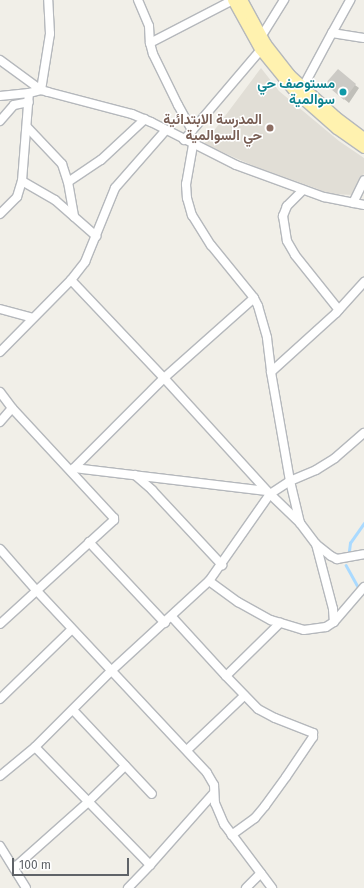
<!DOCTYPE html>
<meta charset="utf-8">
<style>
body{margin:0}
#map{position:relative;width:364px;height:888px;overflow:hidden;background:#f1efe8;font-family:"Fira Sans",Vazirmatn,sans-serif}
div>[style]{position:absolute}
.education>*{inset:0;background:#e1ded6}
.shadow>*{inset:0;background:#0003}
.stream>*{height:2.5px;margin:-1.25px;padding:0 1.25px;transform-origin:1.25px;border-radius:1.25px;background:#aadaff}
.building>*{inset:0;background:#cccac5}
.roads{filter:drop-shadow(1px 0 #b5b8bc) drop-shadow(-1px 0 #b5b8bc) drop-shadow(0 1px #b5b8bc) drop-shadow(0 -1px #b5b8bc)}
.minor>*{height:8px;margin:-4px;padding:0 4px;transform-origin:4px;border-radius:4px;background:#fff}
.major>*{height:10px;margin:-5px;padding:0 5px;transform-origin:5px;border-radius:5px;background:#fff2af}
.dots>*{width:11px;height:11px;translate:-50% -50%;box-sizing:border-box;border:2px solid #fff;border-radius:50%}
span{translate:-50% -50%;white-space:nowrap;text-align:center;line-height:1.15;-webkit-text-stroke:3px #fff;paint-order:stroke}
.culture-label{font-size:14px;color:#0d838f;font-weight:700}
.right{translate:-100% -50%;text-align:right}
.education-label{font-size:14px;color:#785e54;font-weight:700}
.scale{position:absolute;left:12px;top:858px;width:117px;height:18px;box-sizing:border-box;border:2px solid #5f6368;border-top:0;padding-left:5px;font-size:12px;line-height:14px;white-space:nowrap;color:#5f6368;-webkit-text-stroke:3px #fff;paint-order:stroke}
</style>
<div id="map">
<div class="education">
<i style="clip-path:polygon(261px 68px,279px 91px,339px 141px,364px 158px,364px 173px,356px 195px,327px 194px,318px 189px,256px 167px,204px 144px)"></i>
</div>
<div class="shadow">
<i style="clip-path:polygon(355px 85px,359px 88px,349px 103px,331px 88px)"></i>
</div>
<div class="stream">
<i style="left:349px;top:551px;width:8px;rotate:-83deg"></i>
<i style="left:350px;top:543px;width:24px;rotate:-55deg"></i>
<i style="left:346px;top:565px;width:25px;rotate:61deg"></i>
</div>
<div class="building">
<i style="clip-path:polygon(338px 69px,356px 84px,344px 100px,325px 84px)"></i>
</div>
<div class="roads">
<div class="minor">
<i style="left:138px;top:0;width:28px;rotate:67deg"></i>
<i style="left:149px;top:26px;width:17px;rotate:87deg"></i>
<i style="left:150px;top:43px;width:11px;rotate:75deg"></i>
<i style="left:153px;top:54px;width:57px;rotate:63.9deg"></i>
<i style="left:178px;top:105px;width:29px;rotate:61deg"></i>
<i style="left:332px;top:33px;width:38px;rotate:-61deg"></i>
<i style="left:261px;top:37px;width:44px;rotate:-58.1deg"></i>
<i style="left:150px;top:43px;width:93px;rotate:-27.4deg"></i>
<i style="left:0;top:60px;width:51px;rotate:36.2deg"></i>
<i style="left:41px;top:90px;width:7px;rotate:16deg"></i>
<i style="left:48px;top:92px;width:87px;rotate:14.7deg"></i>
<i style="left:132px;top:114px;width:21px;rotate:23deg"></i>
<i style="left:151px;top:122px;width:95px;rotate:26.8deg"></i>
<i style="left:236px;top:165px;width:94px;rotate:20deg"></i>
<i style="left:324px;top:197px;width:41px;rotate:11.3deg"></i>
<i style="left:303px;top:87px;width:61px;rotate:-61.8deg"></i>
<i style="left:332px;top:33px;width:32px;rotate:9deg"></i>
<i style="left:0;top:96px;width:29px;rotate:-6deg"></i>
<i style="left:29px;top:93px;width:12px;rotate:-14deg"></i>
<i style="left:41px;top:90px;width:57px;rotate:-80.9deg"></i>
<i style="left:50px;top:34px;width:34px;rotate:-93deg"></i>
<i style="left:0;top:121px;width:21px;rotate:-49deg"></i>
<i style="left:14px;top:105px;width:15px;rotate:-11deg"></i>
<i style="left:27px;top:127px;width:51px;rotate:46.6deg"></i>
<i style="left:62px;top:164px;width:19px;rotate:72deg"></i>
<i style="left:68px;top:182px;width:35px;rotate:80deg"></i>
<i style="left:184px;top:140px;width:123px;rotate:-49.6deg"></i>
<i style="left:193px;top:145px;width:40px;rotate:100deg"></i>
<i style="left:186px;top:184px;width:14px;rotate:86deg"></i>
<i style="left:187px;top:198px;width:18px;rotate:74deg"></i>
<i style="left:192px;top:215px;width:36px;rotate:58deg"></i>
<i style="left:211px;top:245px;width:68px;rotate:50.9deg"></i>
<i style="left:254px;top:298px;width:9px;rotate:63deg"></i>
<i style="left:258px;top:306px;width:33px;rotate:74deg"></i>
<i style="left:267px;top:338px;width:34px;rotate:83deg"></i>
<i style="left:22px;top:181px;width:38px;rotate:30deg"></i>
<i style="left:55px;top:200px;width:55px;rotate:41.3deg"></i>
<i style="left:68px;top:182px;width:40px;rotate:-34deg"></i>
<i style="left:101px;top:160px;width:60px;rotate:-43deg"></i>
<i style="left:303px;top:190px;width:23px;rotate:135deg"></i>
<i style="left:287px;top:206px;width:11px;rotate:112deg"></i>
<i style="left:283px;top:216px;width:25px;rotate:81deg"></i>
<i style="left:287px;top:241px;width:16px;rotate:60deg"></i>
<i style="left:295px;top:255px;width:70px;rotate:51.3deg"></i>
<i style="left:353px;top:203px;width:25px;rotate:-64deg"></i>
<i style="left:0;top:214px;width:24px;rotate:-45deg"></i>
<i style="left:17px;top:197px;width:17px;rotate:-73deg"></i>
<i style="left:22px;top:181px;width:88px;rotate:-85.5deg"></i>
<i style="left:71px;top:280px;width:135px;rotate:46.5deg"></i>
<i style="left:164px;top:378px;width:157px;rotate:47.6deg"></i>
<i style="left:270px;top:494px;width:42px;rotate:44deg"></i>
<i style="left:300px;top:523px;width:26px;rotate:53deg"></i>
<i style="left:316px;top:544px;width:19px;rotate:39deg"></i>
<i style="left:331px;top:556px;width:7px;rotate:27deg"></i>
<i style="left:337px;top:559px;width:27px;rotate:-10deg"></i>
<i style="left:0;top:309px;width:34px;rotate:15deg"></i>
<i style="left:0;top:352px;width:101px;rotate:-45.4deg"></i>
<i style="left:71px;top:280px;width:23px;rotate:-52deg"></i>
<i style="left:85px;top:262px;width:80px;rotate:-67.9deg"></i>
<i style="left:115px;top:188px;width:77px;rotate:-48.7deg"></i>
<i style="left:0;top:392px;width:20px;rotate:53deg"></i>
<i style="left:12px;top:408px;width:150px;rotate:47.2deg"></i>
<i style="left:114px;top:518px;width:2px;rotate:90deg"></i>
<i style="left:114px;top:520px;width:154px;rotate:137.6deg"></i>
<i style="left:0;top:422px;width:18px;rotate:-49deg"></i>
<i style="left:74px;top:468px;width:194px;rotate:6.8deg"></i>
<i style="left:71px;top:471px;width:132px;rotate:-45deg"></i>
<i style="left:164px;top:378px;width:120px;rotate:-41.6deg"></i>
<i style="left:135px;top:475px;width:23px;rotate:41deg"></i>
<i style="left:152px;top:490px;width:103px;rotate:47deg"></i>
<i style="left:300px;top:523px;width:43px;rotate:-103.4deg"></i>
<i style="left:290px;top:481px;width:111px;rotate:-99.9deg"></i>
<i style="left:271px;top:372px;width:88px;rotate:-42.2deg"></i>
<i style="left:336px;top:313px;width:42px;rotate:-47.9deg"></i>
<i style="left:89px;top:542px;width:111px;rotate:46.8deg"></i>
<i style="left:316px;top:544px;width:67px;rotate:75.3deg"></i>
<i style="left:333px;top:609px;width:13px;rotate:86deg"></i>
<i style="left:0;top:549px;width:55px;rotate:48.7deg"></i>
<i style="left:36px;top:590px;width:250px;rotate:46.9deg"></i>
<i style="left:207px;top:773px;width:14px;rotate:60deg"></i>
<i style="left:214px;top:785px;width:18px;rotate:87deg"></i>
<i style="left:215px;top:803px;width:23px;rotate:67deg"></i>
<i style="left:224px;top:824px;width:80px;rotate:53.1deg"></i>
<i style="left:209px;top:581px;width:36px;rotate:36deg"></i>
<i style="left:238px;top:602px;width:38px;rotate:29deg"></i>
<i style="left:271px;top:620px;width:34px;rotate:17deg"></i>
<i style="left:304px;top:630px;width:22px;rotate:-8deg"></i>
<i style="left:326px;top:627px;width:9px;rotate:-32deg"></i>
<i style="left:334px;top:622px;width:46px;rotate:-49.4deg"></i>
<i style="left:172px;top:617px;width:80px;rotate:47.5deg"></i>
<i style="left:226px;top:676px;width:46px;rotate:45.9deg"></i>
<i style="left:258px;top:709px;width:19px;rotate:28deg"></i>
<i style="left:275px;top:718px;width:41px;rotate:21.5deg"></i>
<i style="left:313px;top:733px;width:4px;rotate:90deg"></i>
<i style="left:313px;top:737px;width:48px;rotate:124deg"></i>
<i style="left:286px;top:777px;width:36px;rotate:126deg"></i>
<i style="left:265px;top:806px;width:16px;rotate:130deg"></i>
<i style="left:255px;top:818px;width:29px;rotate:144deg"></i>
<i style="left:226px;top:676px;width:76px;rotate:-44.5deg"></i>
<i style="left:0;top:699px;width:100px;rotate:-44.2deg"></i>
<i style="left:73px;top:710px;width:115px;rotate:46.8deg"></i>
<i style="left:35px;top:747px;width:165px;rotate:45.7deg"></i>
<i style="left:150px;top:865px;width:96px;rotate:-48.4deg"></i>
<i style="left:187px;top:750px;width:79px;rotate:-43.5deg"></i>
<i style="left:0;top:776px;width:45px;rotate:-39.6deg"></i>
<i style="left:35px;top:747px;width:107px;rotate:-45deg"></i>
<i style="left:111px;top:671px;width:133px;rotate:-42.6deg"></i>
<i style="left:209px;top:581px;width:106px;rotate:-55deg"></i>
<i style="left:270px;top:494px;width:24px;rotate:-33deg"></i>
<i style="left:290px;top:481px;width:28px;rotate:-23deg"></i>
<i style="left:316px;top:470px;width:22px;rotate:-32deg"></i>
<i style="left:335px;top:458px;width:38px;rotate:-41deg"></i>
<i style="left:0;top:846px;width:49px;rotate:58.2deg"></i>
<i style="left:14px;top:868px;width:99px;rotate:-41.7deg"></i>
<i style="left:88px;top:802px;width:52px;rotate:-44.2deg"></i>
<i style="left:128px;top:888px;width:32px;rotate:-46deg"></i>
<i style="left:246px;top:888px;width:21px;rotate:-45deg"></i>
</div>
<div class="major">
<i style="left:233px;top:0;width:56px;rotate:61.1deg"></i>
<i style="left:260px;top:49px;width:55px;rotate:50.9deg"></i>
<i style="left:295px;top:92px;width:56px;rotate:41.4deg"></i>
<i style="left:337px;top:129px;width:33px;rotate:35deg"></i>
<i style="left:242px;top:0;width:50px;rotate:61.4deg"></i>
<i style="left:266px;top:44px;width:39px;rotate:52deg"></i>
<i style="left:290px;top:75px;width:62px;rotate:42.4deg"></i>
<i style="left:336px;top:117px;width:35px;rotate:37deg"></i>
</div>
</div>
<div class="dots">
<i style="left:343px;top:92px;background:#0f9aa8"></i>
<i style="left:270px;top:128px;background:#8d6e63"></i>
</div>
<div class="culture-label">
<span class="right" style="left:335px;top:92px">مستوصف حي<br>سوالمية</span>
</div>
<div class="education-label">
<span class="right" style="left:262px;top:128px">المدرسة الابتدائية<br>حي السوالمية</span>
</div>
<div class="scale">100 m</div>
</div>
